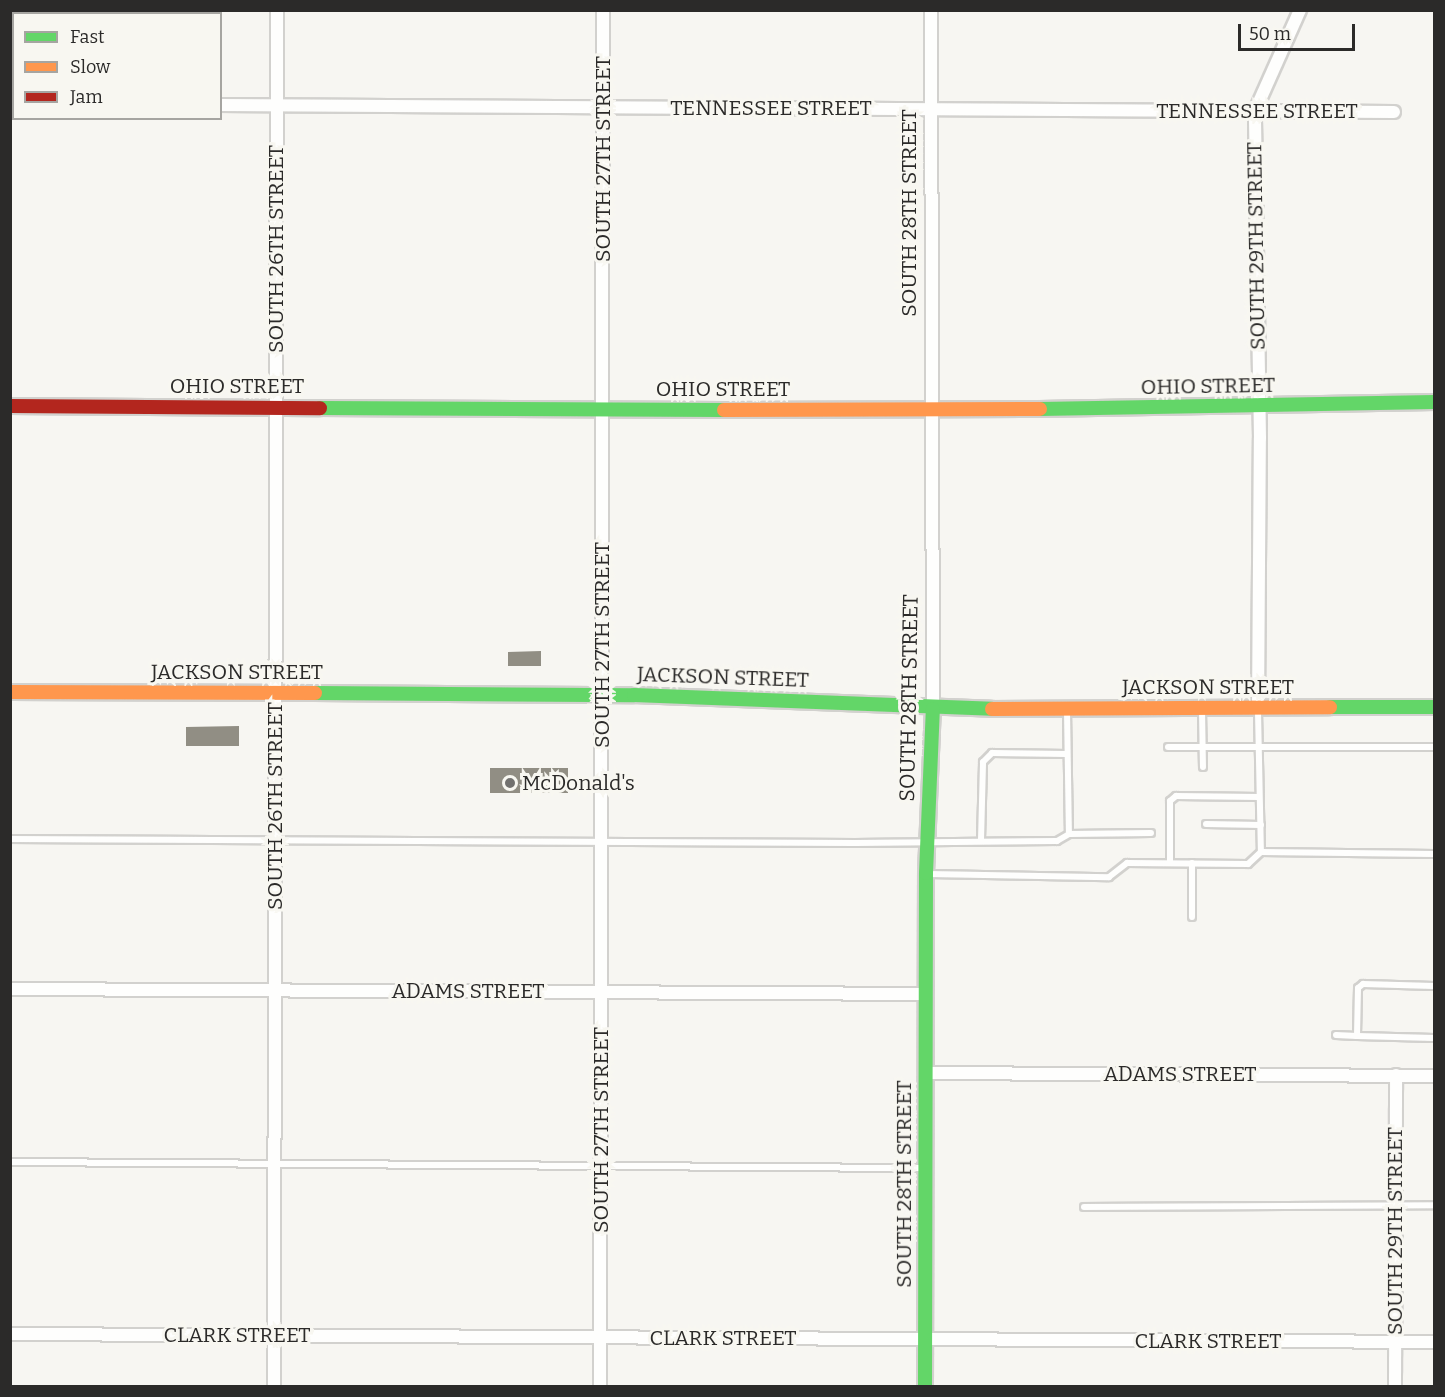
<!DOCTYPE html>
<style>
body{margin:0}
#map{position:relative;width:1445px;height:1397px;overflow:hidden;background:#f7f6f2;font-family:Bitter,serif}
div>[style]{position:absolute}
.building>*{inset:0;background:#918e84}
.roads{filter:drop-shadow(2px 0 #d2d1ce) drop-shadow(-2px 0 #d2d1ce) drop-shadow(0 2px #d2d1ce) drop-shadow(0 -2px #d2d1ce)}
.lane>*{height:6px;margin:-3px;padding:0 3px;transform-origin:3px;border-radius:3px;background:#fefefd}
.street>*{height:12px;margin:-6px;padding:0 6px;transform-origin:6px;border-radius:6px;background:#fefefd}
.fast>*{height:14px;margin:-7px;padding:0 7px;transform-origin:7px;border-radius:7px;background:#63d668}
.slow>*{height:14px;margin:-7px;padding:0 7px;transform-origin:7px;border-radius:7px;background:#ff974d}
.jam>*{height:14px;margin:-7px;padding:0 7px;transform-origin:7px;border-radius:7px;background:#b3261e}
.dots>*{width:16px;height:16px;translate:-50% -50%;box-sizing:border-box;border:3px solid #f8f7f1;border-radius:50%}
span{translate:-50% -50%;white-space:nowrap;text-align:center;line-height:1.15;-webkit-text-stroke:6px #f8f7f1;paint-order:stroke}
.street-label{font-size:21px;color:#2b2a29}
.poi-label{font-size:21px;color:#2b2a29}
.left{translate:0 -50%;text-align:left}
.frame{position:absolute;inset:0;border:12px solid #2b2a29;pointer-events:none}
.legend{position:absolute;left:12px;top:12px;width:210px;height:108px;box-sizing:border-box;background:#f8f7f1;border:2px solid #a6a5a1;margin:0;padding:8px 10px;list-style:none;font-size:18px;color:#2b2a29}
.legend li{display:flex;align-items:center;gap:12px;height:30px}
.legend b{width:30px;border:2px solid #a6a5a1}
.scale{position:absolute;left:1238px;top:24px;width:117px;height:27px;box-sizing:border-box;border:3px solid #2b2a29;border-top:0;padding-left:8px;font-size:18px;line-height:21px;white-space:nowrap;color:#2b2a29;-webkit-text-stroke:4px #f8f7f1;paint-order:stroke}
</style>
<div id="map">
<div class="building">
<i style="clip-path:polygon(541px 651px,541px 666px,508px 666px,508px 652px)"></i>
<i style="clip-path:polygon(239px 726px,239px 746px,186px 746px,186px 727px)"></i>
<i style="clip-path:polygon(490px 768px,568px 768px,568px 793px,490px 793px)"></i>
</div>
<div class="roads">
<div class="lane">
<i style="left:1067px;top:711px;width:123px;rotate:89.1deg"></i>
<i style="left:1202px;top:711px;width:56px;rotate:89deg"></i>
<i style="left:1258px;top:712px;width:140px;rotate:88.8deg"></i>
<i style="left:1261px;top:852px;width:173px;rotate:0.7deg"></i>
<i style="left:1168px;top:747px;width:266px"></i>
<i style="left:1206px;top:824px;width:55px;rotate:1deg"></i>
<i style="left:10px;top:839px;width:845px;rotate:0.27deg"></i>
<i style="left:855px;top:843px;width:202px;rotate:-0.6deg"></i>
<i style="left:1057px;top:841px;width:14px;rotate:-30deg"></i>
<i style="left:1069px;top:834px;width:82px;rotate:-0.7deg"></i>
<i style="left:981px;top:840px;width:78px;rotate:-88.5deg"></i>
<i style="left:983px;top:762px;width:13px;rotate:-45deg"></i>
<i style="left:992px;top:753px;width:75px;rotate:0.8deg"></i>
<i style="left:1170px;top:863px;width:62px;rotate:-90deg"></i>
<i style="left:1170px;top:801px;width:8px;rotate:-40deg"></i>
<i style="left:1176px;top:796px;width:83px;rotate:0.7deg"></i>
<i style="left:1192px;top:863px;width:54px;rotate:90deg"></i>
<i style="left:929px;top:874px;width:180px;rotate:1deg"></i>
<i style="left:1109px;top:877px;width:23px;rotate:-38deg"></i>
<i style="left:1127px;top:863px;width:121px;rotate:0.5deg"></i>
<i style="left:1248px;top:864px;width:18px;rotate:-43deg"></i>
<i style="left:1434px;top:986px;width:71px;rotate:-178.4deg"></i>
<i style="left:1363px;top:984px;width:6px;rotate:141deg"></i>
<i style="left:1358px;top:988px;width:48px;rotate:91.2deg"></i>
<i style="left:1357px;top:1036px;width:77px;rotate:1.5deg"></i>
<i style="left:1336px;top:1035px;width:21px;rotate:3deg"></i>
<i style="left:10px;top:1162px;width:912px;rotate:0.38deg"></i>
<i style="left:1084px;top:1207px;width:350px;rotate:-0.3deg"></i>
</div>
<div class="street">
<i style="left:931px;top:10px;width:699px;rotate:89.84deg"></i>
<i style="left:10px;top:104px;width:4px"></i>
<i style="left:220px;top:105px;width:1174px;rotate:0.34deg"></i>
<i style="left:1258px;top:708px;width:270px;rotate:-89.6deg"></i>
<i style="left:1260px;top:438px;width:327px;rotate:-90.9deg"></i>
<i style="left:1255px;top:111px;width:111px;rotate:-66deg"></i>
<i style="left:10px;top:989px;width:916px;rotate:0.31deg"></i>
<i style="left:926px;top:1073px;width:508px;rotate:0.34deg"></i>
<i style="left:10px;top:1334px;width:1424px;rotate:0.32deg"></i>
<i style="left:274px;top:1386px;width:1376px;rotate:-89.88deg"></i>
<i style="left:600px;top:1386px;width:1376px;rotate:-89.88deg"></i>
<i style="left:1395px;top:1386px;width:311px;rotate:-89.8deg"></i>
</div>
<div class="fast">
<i style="left:320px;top:408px;width:404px;rotate:0.3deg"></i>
<i style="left:1040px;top:409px;width:394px;rotate:-1deg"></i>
<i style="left:315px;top:693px;width:319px;rotate:0.4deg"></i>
<i style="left:634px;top:695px;width:358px;rotate:2.2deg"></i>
<i style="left:1330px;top:707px;width:104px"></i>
<i style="left:925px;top:1386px;width:513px;rotate:-89.89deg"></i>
<i style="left:926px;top:873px;width:164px;rotate:-87.6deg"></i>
</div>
<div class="slow">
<i style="left:724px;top:410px;width:316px;rotate:-0.2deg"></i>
<i style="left:10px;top:692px;width:305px;rotate:0.2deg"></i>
<i style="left:992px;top:709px;width:338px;rotate:-0.3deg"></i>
</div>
<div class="jam">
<i style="left:10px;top:406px;width:310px;rotate:0.4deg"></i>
</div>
</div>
<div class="dots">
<i style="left:510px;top:783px;background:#72716f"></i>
</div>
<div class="street-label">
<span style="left:771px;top:108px">TENNESSEE STREET</span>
<span style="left:1257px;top:111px">TENNESSEE STREET</span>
<span style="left:603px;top:159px;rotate:-90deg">SOUTH 27TH STREET</span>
<span style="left:909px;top:213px;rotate:-90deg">SOUTH 28TH STREET</span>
<span style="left:1256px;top:246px;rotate:-91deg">SOUTH 29TH STREET</span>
<span style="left:276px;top:249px;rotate:-90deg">SOUTH 26TH STREET</span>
<span style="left:237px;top:386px">OHIO STREET</span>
<span style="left:1208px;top:386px;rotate:-1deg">OHIO STREET</span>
<span style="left:723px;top:389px">OHIO STREET</span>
<span style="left:602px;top:645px;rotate:-90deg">SOUTH 27TH STREET</span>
<span style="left:237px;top:672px">JACKSON STREET</span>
<span style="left:723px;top:677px;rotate:2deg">JACKSON STREET</span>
<span style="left:1208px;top:687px">JACKSON STREET</span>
<span style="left:909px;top:698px;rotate:-89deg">SOUTH 28TH STREET</span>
<span style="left:275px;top:806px;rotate:-90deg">SOUTH 26TH STREET</span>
<span style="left:468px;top:991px">ADAMS STREET</span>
<span style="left:1180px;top:1074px">ADAMS STREET</span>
<span style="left:601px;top:1130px;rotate:-90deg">SOUTH 27TH STREET</span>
<span style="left:904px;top:1184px;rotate:-90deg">SOUTH 28TH STREET</span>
<span style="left:1395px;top:1231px;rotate:-90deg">SOUTH 29TH STREET</span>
<span style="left:237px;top:1335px">CLARK STREET</span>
<span style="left:723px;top:1338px">CLARK STREET</span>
<span style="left:1208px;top:1341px">CLARK STREET</span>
</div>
<div class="poi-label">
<span class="left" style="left:522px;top:783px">McDonald's</span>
</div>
<div class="frame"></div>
<ul class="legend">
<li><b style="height:8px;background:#63d668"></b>Fast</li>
<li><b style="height:8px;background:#ff974d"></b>Slow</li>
<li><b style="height:8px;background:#b3261e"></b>Jam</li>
</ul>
<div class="scale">50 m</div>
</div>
